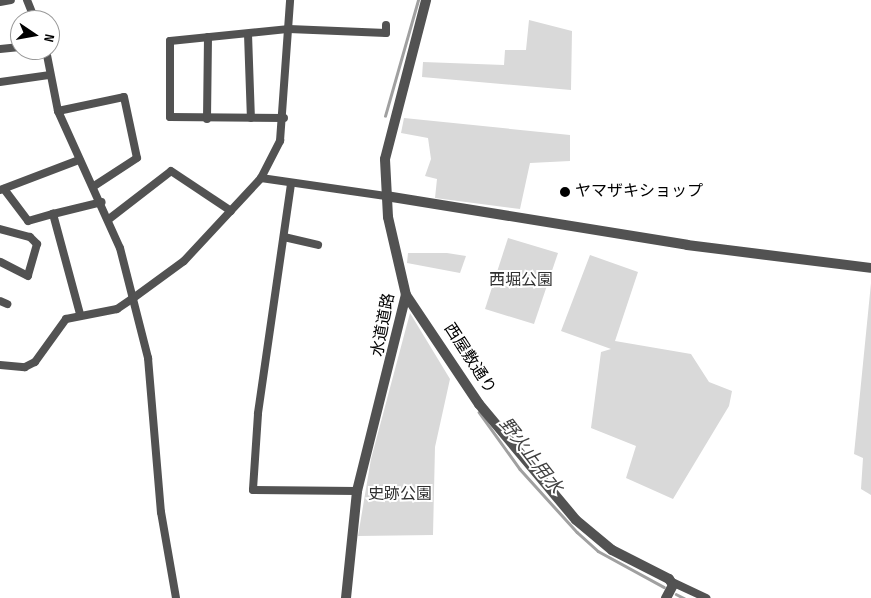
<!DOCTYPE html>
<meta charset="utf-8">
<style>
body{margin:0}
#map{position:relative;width:871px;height:598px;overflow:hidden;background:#fff;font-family:"Sofia Sans Condensed","Noto Sans JP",sans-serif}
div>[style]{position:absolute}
.green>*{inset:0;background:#d9d9d9}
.stream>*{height:2.5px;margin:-1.25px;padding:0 1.25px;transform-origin:1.25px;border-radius:1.25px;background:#a0a0a0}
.minor>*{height:8px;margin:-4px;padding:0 4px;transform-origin:4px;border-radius:4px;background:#525252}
.tertiary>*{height:10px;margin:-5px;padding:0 5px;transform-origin:5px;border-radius:5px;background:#525252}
.dots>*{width:14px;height:14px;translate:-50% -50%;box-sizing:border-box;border:2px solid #fff;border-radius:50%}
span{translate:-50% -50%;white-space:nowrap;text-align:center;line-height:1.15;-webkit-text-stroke:4px #fff;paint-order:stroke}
.poi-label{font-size:16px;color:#000}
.left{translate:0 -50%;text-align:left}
.park-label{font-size:16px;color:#303030}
.street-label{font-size:16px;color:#000}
.water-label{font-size:18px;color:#414141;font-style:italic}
.north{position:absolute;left:10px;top:10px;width:50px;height:50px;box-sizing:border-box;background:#fff;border:1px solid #999;border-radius:50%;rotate:102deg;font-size:14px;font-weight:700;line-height:20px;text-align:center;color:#000}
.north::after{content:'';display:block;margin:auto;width:18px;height:22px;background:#000;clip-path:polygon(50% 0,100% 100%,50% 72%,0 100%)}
</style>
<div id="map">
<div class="green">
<i style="clip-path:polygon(529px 20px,572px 31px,571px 90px,422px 77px,423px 62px,504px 65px,505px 50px,526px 50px)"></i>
<i style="clip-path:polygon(404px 118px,570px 135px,570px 161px,530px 163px,520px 209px,435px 198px,437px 179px,425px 176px,431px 159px,428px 138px,401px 133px)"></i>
<i style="clip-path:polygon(508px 238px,558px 253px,534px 324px,485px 309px)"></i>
<i style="clip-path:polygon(408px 253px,447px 253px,466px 256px,460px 273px,407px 263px)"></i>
<i style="clip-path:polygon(590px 255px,638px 272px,615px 341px,691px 354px,709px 382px,732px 391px,729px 406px,673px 499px,626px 478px,636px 446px,591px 428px,601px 352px,611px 349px,561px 331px)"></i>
<i style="clip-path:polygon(871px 283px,871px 495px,861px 489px,863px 458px,854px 454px)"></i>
<i style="clip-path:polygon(410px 313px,450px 379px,435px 447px,433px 535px,358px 536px,371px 459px)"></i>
</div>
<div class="stream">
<i style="left:385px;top:116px;width:121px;rotate:-74.1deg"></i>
<i style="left:479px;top:412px;width:70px;rotate:54.3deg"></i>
<i style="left:520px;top:469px;width:85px;rotate:47.9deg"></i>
<i style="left:577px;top:532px;width:28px;rotate:42deg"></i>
<i style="left:598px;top:551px;width:75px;rotate:28.6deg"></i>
<i style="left:676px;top:594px;width:9px;rotate:27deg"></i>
</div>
<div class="minor">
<i style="left:27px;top:0;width:22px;rotate:68deg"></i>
<i style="left:0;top:2px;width:11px;rotate:-10deg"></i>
<i style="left:248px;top:34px;width:84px;rotate:88deg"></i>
<i style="left:0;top:49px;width:20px;rotate:-6deg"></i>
<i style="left:46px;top:50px;width:62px;rotate:78.9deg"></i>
<i style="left:58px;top:111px;width:150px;rotate:65.7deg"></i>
<i style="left:120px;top:248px;width:114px;rotate:75.7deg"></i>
<i style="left:148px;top:358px;width:155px;rotate:85.2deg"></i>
<i style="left:161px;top:512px;width:87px;rotate:80.1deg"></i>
<i style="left:0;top:82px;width:49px;rotate:-8.1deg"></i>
<i style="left:58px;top:111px;width:67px;rotate:-12deg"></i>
<i style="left:124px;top:97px;width:62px;rotate:78deg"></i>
<i style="left:137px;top:158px;width:51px;rotate:146.9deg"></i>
<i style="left:284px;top:118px;width:114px;rotate:-179.5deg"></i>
<i style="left:170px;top:117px;width:76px;rotate:-90deg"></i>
<i style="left:170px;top:41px;width:120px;rotate:-5.8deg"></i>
<i style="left:289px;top:29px;width:97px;rotate:2.4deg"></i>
<i style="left:386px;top:33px;width:8px;rotate:-90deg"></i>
<i style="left:207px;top:119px;width:82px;rotate:-89.3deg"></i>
<i style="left:261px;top:178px;width:126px;rotate:8.2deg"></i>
<i style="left:291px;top:184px;width:232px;rotate:98.2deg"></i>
<i style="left:258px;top:414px;width:76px;rotate:93.8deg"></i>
<i style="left:253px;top:490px;width:104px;rotate:0.6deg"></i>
<i style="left:4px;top:189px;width:40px;rotate:53deg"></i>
<i style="left:28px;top:221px;width:26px;rotate:-16deg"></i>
<i style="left:0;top:190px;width:85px;rotate:-20.8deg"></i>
<i style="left:109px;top:219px;width:78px;rotate:-37.7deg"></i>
<i style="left:171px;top:171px;width:72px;rotate:33.7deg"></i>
<i style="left:0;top:229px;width:31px;rotate:15deg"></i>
<i style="left:30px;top:237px;width:10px;rotate:45deg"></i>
<i style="left:37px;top:244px;width:33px;rotate:106deg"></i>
<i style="left:28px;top:276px;width:31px;rotate:-153deg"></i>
<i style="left:284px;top:237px;width:35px;rotate:13deg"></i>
<i style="left:0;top:301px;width:8px;rotate:23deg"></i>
<i style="left:80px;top:314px;width:104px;rotate:-105.1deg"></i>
<i style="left:53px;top:214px;width:50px;rotate:-13.8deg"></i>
<i style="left:0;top:365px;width:25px;rotate:5deg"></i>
<i style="left:25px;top:367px;width:11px;rotate:-27deg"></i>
<i style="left:35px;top:362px;width:53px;rotate:-54.2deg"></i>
<i style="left:66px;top:319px;width:52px;rotate:-11.1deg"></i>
<i style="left:117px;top:309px;width:18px;rotate:-34deg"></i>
<i style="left:132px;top:299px;width:64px;rotate:-36.2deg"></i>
<i style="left:184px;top:261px;width:113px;rotate:-47.1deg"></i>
<i style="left:261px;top:178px;width:42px;rotate:-62.8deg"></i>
<i style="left:280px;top:141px;width:141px;rotate:-85.9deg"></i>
<i style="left:672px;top:582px;width:38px;rotate:25deg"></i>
</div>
<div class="tertiary">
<i style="left:386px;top:196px;width:305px;rotate:9.2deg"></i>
<i style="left:687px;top:245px;width:185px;rotate:7.1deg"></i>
<i style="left:406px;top:295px;width:131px;rotate:56.2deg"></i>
<i style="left:479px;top:404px;width:151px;rotate:50.1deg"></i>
<i style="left:576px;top:520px;width:47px;rotate:39.8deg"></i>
<i style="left:612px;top:550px;width:64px;rotate:27deg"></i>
<i style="left:669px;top:579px;width:7px;rotate:56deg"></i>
<i style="left:673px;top:585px;width:15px;rotate:118deg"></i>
<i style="left:346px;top:598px;width:108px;rotate:-84.1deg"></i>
<i style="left:357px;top:491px;width:202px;rotate:-76deg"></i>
<i style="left:406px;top:295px;width:80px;rotate:-103deg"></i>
<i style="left:388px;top:217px;width:58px;rotate:-93deg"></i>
<i style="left:385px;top:159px;width:164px;rotate:-75.5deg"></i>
</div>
<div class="dots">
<i style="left:565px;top:192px;background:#000"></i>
</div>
<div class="poi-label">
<span class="left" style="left:575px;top:192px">ヤマザキショップ</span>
</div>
<div class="park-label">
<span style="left:521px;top:281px">西堀公園</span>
<span style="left:400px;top:495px">史跡公園</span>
</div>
<div class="street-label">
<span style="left:384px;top:325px;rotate:-79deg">水道道路</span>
<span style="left:469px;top:359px;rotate:57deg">西屋敷通り</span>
</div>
<div class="water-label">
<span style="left:530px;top:456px;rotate:52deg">野火止用水</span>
</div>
<div class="north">N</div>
</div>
